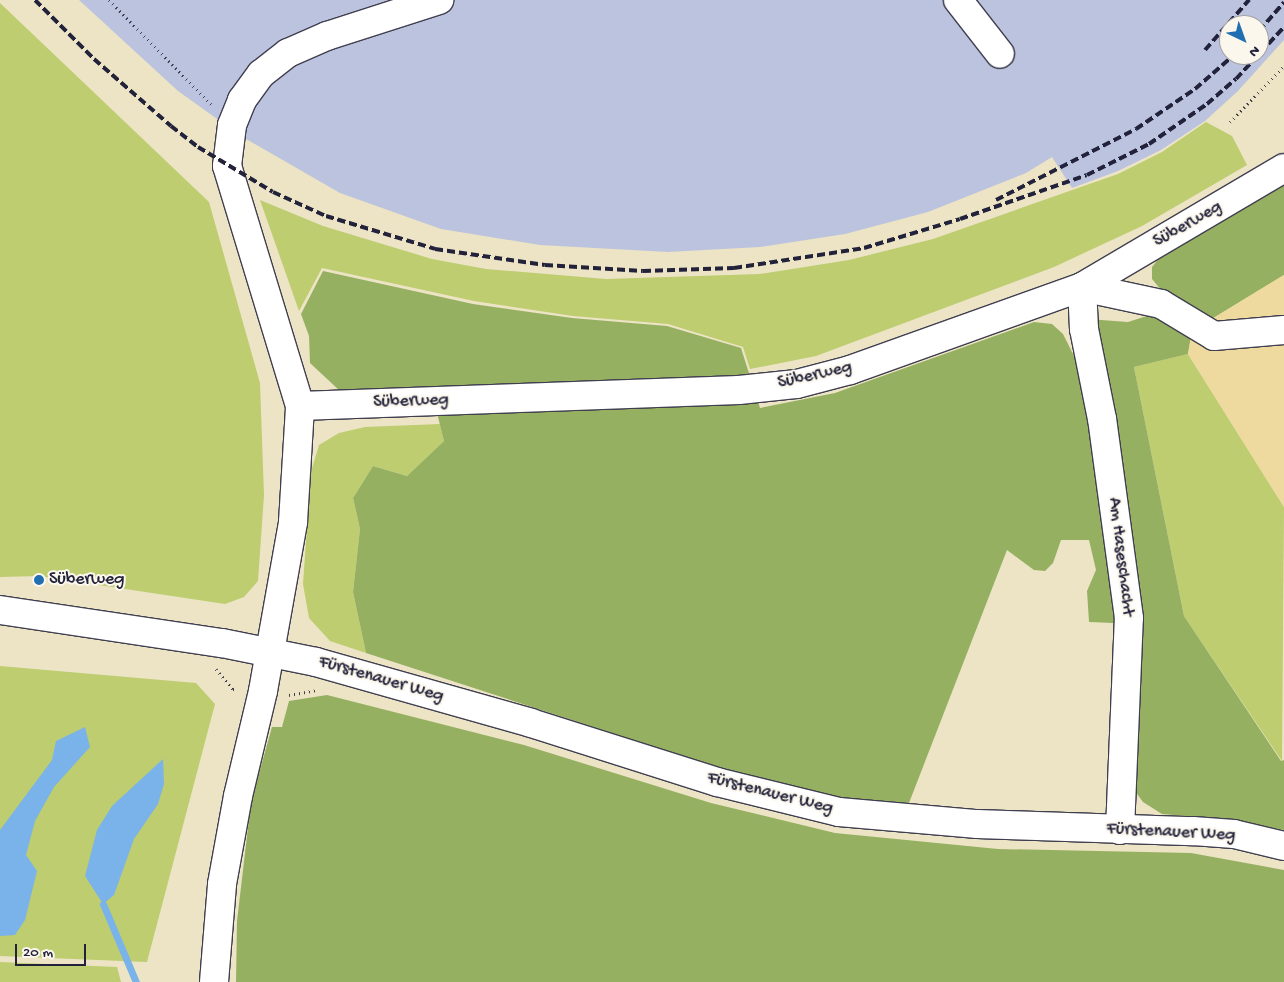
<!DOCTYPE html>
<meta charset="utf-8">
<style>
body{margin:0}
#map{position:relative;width:1284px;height:982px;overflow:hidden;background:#ece4c5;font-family:"Gochi Hand",sans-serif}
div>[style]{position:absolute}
.industrial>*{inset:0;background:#bcc3de}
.green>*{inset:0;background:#bdcd70}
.forest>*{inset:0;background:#96b062}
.sand>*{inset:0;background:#eeda9e}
.water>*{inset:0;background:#7ab2ea}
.stream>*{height:7px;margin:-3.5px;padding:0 3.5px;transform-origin:3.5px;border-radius:3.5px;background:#7ab2ea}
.path>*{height:3px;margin-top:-1.5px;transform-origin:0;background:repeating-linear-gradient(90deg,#403f50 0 1px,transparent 0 5px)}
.roads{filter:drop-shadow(1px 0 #403f50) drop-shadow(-1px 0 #403f50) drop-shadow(0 1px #403f50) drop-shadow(0 -1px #403f50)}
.minor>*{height:28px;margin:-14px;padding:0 14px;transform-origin:14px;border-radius:14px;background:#fff}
.rail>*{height:4px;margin-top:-2px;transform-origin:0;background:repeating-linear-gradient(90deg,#22223b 0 8px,transparent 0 12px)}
.dots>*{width:14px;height:14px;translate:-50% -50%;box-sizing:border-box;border:2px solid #fbf7ec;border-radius:50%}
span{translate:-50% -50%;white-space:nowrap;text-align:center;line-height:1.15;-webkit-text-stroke:4px #fbf7ec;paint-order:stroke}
.street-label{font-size:18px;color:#22223b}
.poi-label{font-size:18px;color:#22223b}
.left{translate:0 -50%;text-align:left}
.north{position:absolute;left:1219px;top:15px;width:50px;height:50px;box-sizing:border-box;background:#fbf7ec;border:1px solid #a4a2a5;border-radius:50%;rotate:138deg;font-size:14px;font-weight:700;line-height:20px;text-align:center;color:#22223b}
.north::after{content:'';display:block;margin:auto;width:18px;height:22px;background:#1f6fb2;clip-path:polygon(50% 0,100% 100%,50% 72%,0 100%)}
.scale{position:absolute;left:15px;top:944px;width:71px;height:22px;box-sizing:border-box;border:2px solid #22223b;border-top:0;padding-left:6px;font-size:15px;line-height:18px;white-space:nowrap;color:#22223b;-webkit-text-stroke:4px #fbf7ec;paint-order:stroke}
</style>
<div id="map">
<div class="industrial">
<i style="clip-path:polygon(evenodd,79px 0,1284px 0,1284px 40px,1238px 91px,1205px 121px,1161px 150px,1118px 171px,1072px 188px,1052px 157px,1026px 173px,928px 212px,845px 234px,760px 247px,668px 252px,540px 245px,441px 229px,340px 193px,241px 136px,178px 91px,79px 0,1229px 25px,1259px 25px,1259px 55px,1229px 55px,1229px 25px)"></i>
</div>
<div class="green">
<i style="clip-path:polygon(0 3px,209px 202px,260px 383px,264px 495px,258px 581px,244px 597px,225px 604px,39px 576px,0 577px)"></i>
<i style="clip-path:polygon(1206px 122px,1232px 136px,1247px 165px,1142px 226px,1054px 267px,816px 356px,750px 369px,743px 347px,668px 324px,573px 316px,474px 301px,322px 268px,299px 311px,260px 200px,323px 226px,432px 259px,486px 269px,606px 279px,760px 274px,849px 260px,933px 239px,1118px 174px,1162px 152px)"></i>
<i style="clip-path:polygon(1188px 354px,1284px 507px,1282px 761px,1184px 616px,1134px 367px)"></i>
<i style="clip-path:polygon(440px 424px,444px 441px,407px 476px,373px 466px,353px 498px,360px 529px,353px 592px,366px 653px,330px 641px,309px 618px,303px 584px,311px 472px,319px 445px,339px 433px,365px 427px)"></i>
<i style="clip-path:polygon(0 666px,196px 683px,215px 704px,147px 962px,0 956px)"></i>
<i style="clip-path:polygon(0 962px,117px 967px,121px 982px,0 982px)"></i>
</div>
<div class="forest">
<i style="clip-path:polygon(1284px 185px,1284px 275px,1207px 322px,1167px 297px,1152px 279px,1152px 267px,1160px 257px)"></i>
<i style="clip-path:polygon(323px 271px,473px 304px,572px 318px,667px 326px,741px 348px,760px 408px,835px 393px,1034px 322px,1052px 324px,1063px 334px,1074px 356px,1093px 347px,1088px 319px,1128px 322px,1153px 314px,1192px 331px,1188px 354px,1134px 367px,1184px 616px,1281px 761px,1284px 760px,1284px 830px,1234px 820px,1162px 814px,1143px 802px,1132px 787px,1138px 624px,1089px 622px,1087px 591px,1096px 570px,1089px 540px,1061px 540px,1053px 563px,1045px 571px,1034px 570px,1007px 550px,909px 803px,839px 798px,720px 768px,366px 653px,353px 592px,360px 529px,353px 498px,373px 466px,407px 476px,444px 441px,431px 389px,340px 391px,310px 363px,309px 336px,301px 314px)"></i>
<i style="clip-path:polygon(327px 695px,524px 745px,711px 803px,835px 833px,998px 849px,1191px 853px,1284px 870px,1284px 982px,236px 982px,237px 921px,251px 802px,272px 727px,282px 727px,289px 701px)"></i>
</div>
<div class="sand">
<i style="clip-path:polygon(1284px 275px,1284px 507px,1188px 354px,1192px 331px)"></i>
</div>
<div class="water">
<i style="clip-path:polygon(85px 727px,90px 747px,54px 787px,35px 821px,26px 855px,37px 871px,25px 920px,15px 935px,0 936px,0 830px,52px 760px,56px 741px)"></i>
<i style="clip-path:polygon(163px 759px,164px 784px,158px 804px,134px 839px,114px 895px,103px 904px,85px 876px,97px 830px,112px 806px)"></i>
</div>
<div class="stream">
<i style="left:103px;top:904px;width:85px;rotate:67.1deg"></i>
</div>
<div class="path">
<i style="left:109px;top:0;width:147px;rotate:45.6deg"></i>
<i style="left:1230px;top:122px;width:78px;rotate:-46deg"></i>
<i style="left:216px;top:669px;width:26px;rotate:50deg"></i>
<i style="left:233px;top:689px;width:5px"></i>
<i style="left:289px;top:695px;width:28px;rotate:-10deg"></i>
</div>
<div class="roads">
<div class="minor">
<i style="left:958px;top:0;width:68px;rotate:52.1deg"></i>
<i style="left:300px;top:406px;width:439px;rotate:-2.1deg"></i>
<i style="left:739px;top:390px;width:58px;rotate:-5.9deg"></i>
<i style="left:797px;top:384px;width:55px;rotate:-14.8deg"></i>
<i style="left:850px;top:370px;width:246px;rotate:-19.7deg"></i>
<i style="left:1082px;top:287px;width:234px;rotate:-30.5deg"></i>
<i style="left:0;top:610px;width:224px;rotate:8.5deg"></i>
<i style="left:222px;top:643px;width:96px;rotate:11.4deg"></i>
<i style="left:316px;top:662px;width:223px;rotate:15.8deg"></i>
<i style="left:531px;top:723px;width:195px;rotate:17.6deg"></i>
<i style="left:717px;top:782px;width:126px;rotate:13.8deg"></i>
<i style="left:839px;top:812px;width:139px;rotate:5deg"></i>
<i style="left:977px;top:824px;width:216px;rotate:1.9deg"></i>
<i style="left:1193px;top:831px;width:41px;rotate:4.2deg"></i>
<i style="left:1234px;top:834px;width:51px;rotate:13.5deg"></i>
<i style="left:1120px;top:830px;width:212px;rotate:-87.6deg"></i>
<i style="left:1129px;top:618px;width:201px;rotate:-97.7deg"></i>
<i style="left:1102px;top:419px;width:92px;rotate:-101.3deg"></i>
<i style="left:1084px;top:329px;width:42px;rotate:-92.7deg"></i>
<i style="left:1082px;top:287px;width:81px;rotate:12.1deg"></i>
<i style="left:1161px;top:304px;width:62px;rotate:31.1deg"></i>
<i style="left:1214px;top:336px;width:70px;rotate:-4.9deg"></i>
<i style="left:214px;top:982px;width:98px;rotate:-85.3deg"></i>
<i style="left:222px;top:884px;width:89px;rotate:-79.7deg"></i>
<i style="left:238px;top:796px;width:108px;rotate:-76.6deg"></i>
<i style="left:263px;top:691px;width:172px;rotate:-79.9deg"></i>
<i style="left:293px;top:522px;width:116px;rotate:-86.5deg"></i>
<i style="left:300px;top:406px;width:251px;rotate:-106.9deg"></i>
<i style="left:227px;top:166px;width:41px;rotate:-83deg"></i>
<i style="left:232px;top:125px;width:27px;rotate:-68deg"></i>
<i style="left:242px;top:100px;width:32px;rotate:-54deg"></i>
<i style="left:261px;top:74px;width:34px;rotate:-38deg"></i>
<i style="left:288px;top:53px;width:43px;rotate:-23.6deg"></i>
<i style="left:327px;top:36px;width:118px;rotate:-17.8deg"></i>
</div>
</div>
<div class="rail">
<i style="left:35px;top:0;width:83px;rotate:45deg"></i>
<i style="left:94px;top:59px;width:102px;rotate:41deg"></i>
<i style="left:171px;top:126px;width:34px;rotate:38deg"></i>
<i style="left:198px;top:147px;width:87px;rotate:31deg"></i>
<i style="left:273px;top:192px;width:58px;rotate:24.4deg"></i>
<i style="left:326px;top:216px;width:114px;rotate:16.8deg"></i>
<i style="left:435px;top:249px;width:111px;rotate:8.3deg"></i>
<i style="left:545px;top:265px;width:98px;rotate:3.5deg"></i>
<i style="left:643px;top:271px;width:91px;rotate:-1.9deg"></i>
<i style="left:734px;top:268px;width:132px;rotate:-8.7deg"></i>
<i style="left:864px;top:248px;width:100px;rotate:-16.8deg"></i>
<i style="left:960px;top:219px;width:134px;rotate:-19.1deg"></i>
<i style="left:1087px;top:175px;width:69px;rotate:-26.6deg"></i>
<i style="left:1149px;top:144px;width:70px;rotate:-34.6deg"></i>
<i style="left:1207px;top:104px;width:38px;rotate:-41deg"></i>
<i style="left:1236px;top:79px;width:71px;rotate:-47.3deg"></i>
<i style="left:1259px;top:31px;width:38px;rotate:-49deg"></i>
<i style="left:1205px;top:50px;width:67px;rotate:-48.7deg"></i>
<i style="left:996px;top:200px;width:157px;rotate:-26.9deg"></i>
<i style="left:1136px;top:129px;width:71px;rotate:-34.1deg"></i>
<i style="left:1195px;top:89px;width:52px;rotate:-41.1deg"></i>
</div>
<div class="dots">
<i style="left:39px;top:580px;background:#1f6fb2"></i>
</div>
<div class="street-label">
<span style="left:1188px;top:225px;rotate:-30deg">Süberweg</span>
<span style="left:815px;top:376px;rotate:-13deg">Süberweg</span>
<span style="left:411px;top:402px;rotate:-2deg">Süberweg</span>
<span style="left:1120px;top:557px;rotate:83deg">Am Haseschacht</span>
<span style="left:381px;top:680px;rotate:16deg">Fürstenauer Weg</span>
<span style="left:770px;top:794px;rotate:14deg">Fürstenauer Weg</span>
<span style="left:1171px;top:833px;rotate:3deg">Fürstenauer Weg</span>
</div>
<div class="poi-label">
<span class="left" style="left:49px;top:580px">Süberweg</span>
</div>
<div class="north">N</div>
<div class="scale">20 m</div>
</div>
